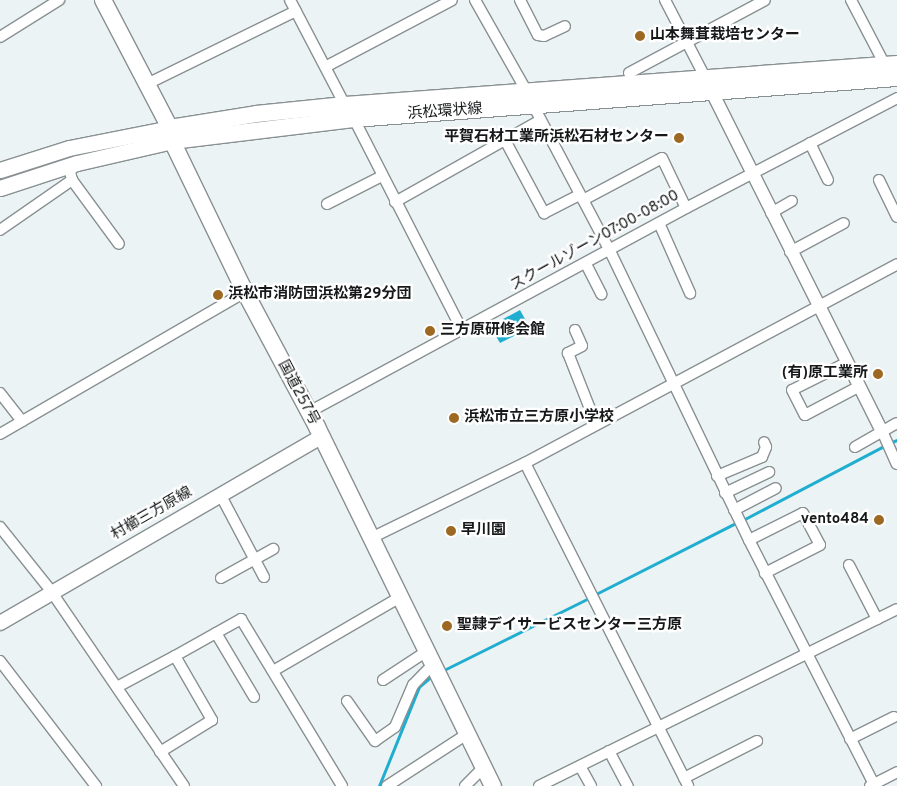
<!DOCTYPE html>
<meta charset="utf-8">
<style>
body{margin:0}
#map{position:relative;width:897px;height:786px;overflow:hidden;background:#ecf3f5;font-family:Overpass,"Noto Sans JP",sans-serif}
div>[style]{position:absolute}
.water>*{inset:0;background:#20aed0}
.stream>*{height:2.5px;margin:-1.25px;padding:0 1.25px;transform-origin:1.25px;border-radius:1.25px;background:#20aed0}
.roads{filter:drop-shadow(1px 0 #899092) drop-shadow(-1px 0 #899092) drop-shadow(0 1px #899092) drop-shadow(0 -1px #899092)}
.minor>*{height:10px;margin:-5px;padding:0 5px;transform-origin:5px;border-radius:5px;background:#fff}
.tertiary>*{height:12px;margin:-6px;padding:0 6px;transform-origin:6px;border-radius:6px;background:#fff}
.secondary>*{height:14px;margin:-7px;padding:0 7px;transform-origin:7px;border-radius:7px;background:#fff}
.primary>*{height:15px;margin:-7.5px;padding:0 7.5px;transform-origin:7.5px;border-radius:7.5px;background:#fff}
.trunk>*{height:16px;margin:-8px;padding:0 8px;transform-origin:8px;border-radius:8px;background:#fff}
.dots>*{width:14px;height:14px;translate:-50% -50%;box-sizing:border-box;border:2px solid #fff;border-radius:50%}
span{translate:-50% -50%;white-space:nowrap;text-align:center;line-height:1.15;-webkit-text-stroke:4.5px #fff;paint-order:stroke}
.poi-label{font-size:15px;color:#161819;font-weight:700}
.left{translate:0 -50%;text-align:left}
.right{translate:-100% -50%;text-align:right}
.street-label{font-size:15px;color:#161819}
</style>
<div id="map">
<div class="water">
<i style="clip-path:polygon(520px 310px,530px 328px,500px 343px,490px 326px)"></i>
</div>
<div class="stream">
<i style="left:889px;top:443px;width:9px;rotate:-21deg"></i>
<i style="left:743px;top:520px;width:159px;rotate:-27.7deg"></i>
<i style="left:594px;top:595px;width:161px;rotate:-26.9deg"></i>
<i style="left:444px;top:670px;width:162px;rotate:-26.4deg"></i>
<i style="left:379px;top:786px;width:107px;rotate:-68deg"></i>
<i style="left:419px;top:687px;width:17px;rotate:-40deg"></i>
</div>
<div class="roads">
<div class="minor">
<i style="left:290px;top:0;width:119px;rotate:62.4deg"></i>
<i style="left:475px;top:0;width:106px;rotate:60.5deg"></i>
<i style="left:520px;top:0;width:39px;rotate:63deg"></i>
<i style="left:538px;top:35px;width:6px;rotate:9deg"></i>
<i style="left:544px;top:36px;width:23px;rotate:-25deg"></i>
<i style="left:665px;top:0;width:91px;rotate:62.6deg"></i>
<i style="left:851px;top:0;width:73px;rotate:62.4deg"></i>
<i style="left:0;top:37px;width:70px;rotate:-32.1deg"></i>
<i style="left:327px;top:66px;width:141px;rotate:-27.8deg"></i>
<i style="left:629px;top:73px;width:154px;rotate:-28.2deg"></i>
<i style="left:145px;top:85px;width:168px;rotate:-26.1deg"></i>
<i style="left:533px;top:105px;width:163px;rotate:62.2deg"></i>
<i style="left:609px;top:249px;width:323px;rotate:64.3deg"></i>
<i style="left:749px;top:540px;width:276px;rotate:62.9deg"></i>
<i style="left:354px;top:119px;width:237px;rotate:62.9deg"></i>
<i style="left:506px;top:142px;width:81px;rotate:61.8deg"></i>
<i style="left:544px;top:213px;width:39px;rotate:-27deg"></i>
<i style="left:810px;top:143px;width:41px;rotate:64.1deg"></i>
<i style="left:72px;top:180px;width:79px;rotate:53.7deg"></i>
<i style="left:879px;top:180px;width:41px;rotate:64.1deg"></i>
<i style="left:583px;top:200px;width:89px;rotate:-28deg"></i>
<i style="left:662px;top:158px;width:55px;rotate:64.4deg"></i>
<i style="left:395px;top:202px;width:165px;rotate:-29.4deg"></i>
<i style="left:327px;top:204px;width:62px;rotate:-27deg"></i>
<i style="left:771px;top:213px;width:24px;rotate:-30deg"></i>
<i style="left:659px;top:223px;width:77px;rotate:66.1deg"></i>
<i style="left:0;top:230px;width:88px;rotate:-34.8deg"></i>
<i style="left:72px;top:180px;width:9px;rotate:-103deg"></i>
<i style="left:70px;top:171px;width:10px;rotate:-45deg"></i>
<i style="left:790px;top:252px;width:61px;rotate:-28.2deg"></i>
<i style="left:586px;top:264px;width:34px;rotate:63deg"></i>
<i style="left:575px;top:330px;width:17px;rotate:66deg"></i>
<i style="left:582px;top:346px;width:16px;rotate:153deg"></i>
<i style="left:568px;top:353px;width:76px;rotate:68.5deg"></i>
<i style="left:846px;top:363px;width:60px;rotate:153.4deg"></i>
<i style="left:792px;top:390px;width:28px;rotate:63deg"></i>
<i style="left:805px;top:415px;width:60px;rotate:-27.8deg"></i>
<i style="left:0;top:393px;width:36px;rotate:52deg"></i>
<i style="left:309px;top:412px;width:429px;rotate:-28.4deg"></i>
<i style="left:686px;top:208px;width:238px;rotate:-27.5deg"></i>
<i style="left:882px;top:431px;width:36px;rotate:66deg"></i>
<i style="left:0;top:434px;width:283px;rotate:-30.1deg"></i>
<i style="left:855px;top:447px;width:48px;rotate:-29.7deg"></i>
<i style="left:525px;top:463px;width:362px;rotate:63.2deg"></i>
<i style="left:717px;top:476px;width:49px;rotate:-22.9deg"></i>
<i style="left:762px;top:457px;width:11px;rotate:-68deg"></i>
<i style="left:766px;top:447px;width:5px;rotate:-112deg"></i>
<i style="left:725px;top:493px;width:49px;rotate:-25.5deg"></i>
<i style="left:220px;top:494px;width:94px;rotate:62.1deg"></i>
<i style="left:734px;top:510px;width:47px;rotate:-27.6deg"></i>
<i style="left:0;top:527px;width:82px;rotate:51.4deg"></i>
<i style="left:51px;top:591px;width:236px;rotate:55.7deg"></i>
<i style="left:371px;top:538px;width:171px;rotate:-26deg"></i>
<i style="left:525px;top:463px;width:422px;rotate:-28.1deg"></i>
<i style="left:749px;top:540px;width:60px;rotate:-26.6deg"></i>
<i style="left:803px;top:513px;width:36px;rotate:62deg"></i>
<i style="left:820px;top:545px;width:62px;rotate:153deg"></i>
<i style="left:849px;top:565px;width:61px;rotate:62.6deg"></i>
<i style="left:221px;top:578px;width:60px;rotate:-29.1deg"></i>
<i style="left:175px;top:656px;width:47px;rotate:-29.3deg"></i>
<i style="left:0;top:661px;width:158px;rotate:52.5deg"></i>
<i style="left:273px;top:671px;width:147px;rotate:-30.2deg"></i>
<i style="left:383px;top:680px;width:53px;rotate:-33.4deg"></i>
<i style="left:117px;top:687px;width:66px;rotate:-28.1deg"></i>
<i style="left:175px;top:656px;width:74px;rotate:60deg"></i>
<i style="left:212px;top:720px;width:61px;rotate:148.4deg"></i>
<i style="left:254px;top:697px;width:74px;rotate:-120.7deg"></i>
<i style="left:216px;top:633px;width:29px;rotate:-29deg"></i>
<i style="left:241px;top:619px;width:195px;rotate:58.8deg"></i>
<i style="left:347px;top:701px;width:49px;rotate:55deg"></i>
<i style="left:375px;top:741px;width:24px;rotate:-35deg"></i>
<i style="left:395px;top:727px;width:46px;rotate:-66.8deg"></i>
<i style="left:413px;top:685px;width:29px;rotate:-46deg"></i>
<i style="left:850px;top:739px;width:49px;rotate:-26.6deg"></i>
<i style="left:609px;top:751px;width:40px;rotate:62deg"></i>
<i style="left:580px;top:766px;width:23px;rotate:61deg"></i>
<i style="left:684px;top:778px;width:82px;rotate:-26.9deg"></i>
<i style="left:387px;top:786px;width:95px;rotate:-33deg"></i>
<i style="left:465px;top:786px;width:27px;rotate:-45deg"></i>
<i style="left:539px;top:786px;width:399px;rotate:-26.3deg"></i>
<i style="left:870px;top:786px;width:30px;rotate:-27deg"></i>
</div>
<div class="tertiary">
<i style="left:712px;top:92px;width:379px;rotate:63.4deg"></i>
</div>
<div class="secondary">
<i style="left:0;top:623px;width:371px;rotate:-30.1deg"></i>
</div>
<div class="primary">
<i style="left:0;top:170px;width:72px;rotate:-17.7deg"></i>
<i style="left:69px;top:148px;width:103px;rotate:-11.2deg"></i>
<i style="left:0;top:188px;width:81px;rotate:-18deg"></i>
<i style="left:77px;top:163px;width:98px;rotate:-13deg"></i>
</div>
<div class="trunk">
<i style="left:103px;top:0;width:144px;rotate:62.4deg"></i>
<i style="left:170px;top:128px;width:13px;rotate:81deg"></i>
<i style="left:172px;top:141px;width:168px;rotate:64.2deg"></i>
<i style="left:245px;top:292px;width:153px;rotate:61.9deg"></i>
<i style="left:317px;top:427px;width:400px;rotate:63.9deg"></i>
<i style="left:170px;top:128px;width:87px;rotate:-9.2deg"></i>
<i style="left:256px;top:114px;width:89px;rotate:-5.8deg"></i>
<i style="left:345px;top:105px;width:554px;rotate:-4.25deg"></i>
<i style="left:172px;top:141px;width:183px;rotate:-6.9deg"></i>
<i style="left:354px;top:119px;width:545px;rotate:-4.32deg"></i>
</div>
</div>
<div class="dots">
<i style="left:640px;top:36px;background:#9d6821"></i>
<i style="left:679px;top:138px;background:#9d6821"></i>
<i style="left:218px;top:295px;background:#9d6821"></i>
<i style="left:430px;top:331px;background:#9d6821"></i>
<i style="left:878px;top:374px;background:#9d6821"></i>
<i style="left:454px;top:418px;background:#9d6821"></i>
<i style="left:879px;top:520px;background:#9d6821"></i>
<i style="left:451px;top:531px;background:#9d6821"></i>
<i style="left:447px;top:626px;background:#9d6821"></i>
</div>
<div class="poi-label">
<span class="left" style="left:650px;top:36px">山本舞茸栽培センター</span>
<span class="right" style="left:669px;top:138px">平賀石材工業所浜松石材センター</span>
<span class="left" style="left:228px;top:295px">浜松市消防団浜松第29分団</span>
<span class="left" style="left:440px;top:331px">三方原研修会館</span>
<span class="right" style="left:868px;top:374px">(有)原工業所</span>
<span class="left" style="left:464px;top:418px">浜松市立三方原小学校</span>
<span class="right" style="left:869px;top:520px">vento484</span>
<span class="left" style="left:461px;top:531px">早川園</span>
<span class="left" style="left:457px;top:626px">聖隷デイサービスセンター三方原</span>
</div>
<div class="street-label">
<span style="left:445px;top:112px;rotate:-4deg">浜松環状線</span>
<span style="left:595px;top:241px;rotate:-29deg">スクールゾーン07:00-08:00</span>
<span style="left:298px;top:393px;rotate:62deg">国道257号</span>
<span style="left:152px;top:514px;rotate:-30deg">村櫛三方原線</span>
</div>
</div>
